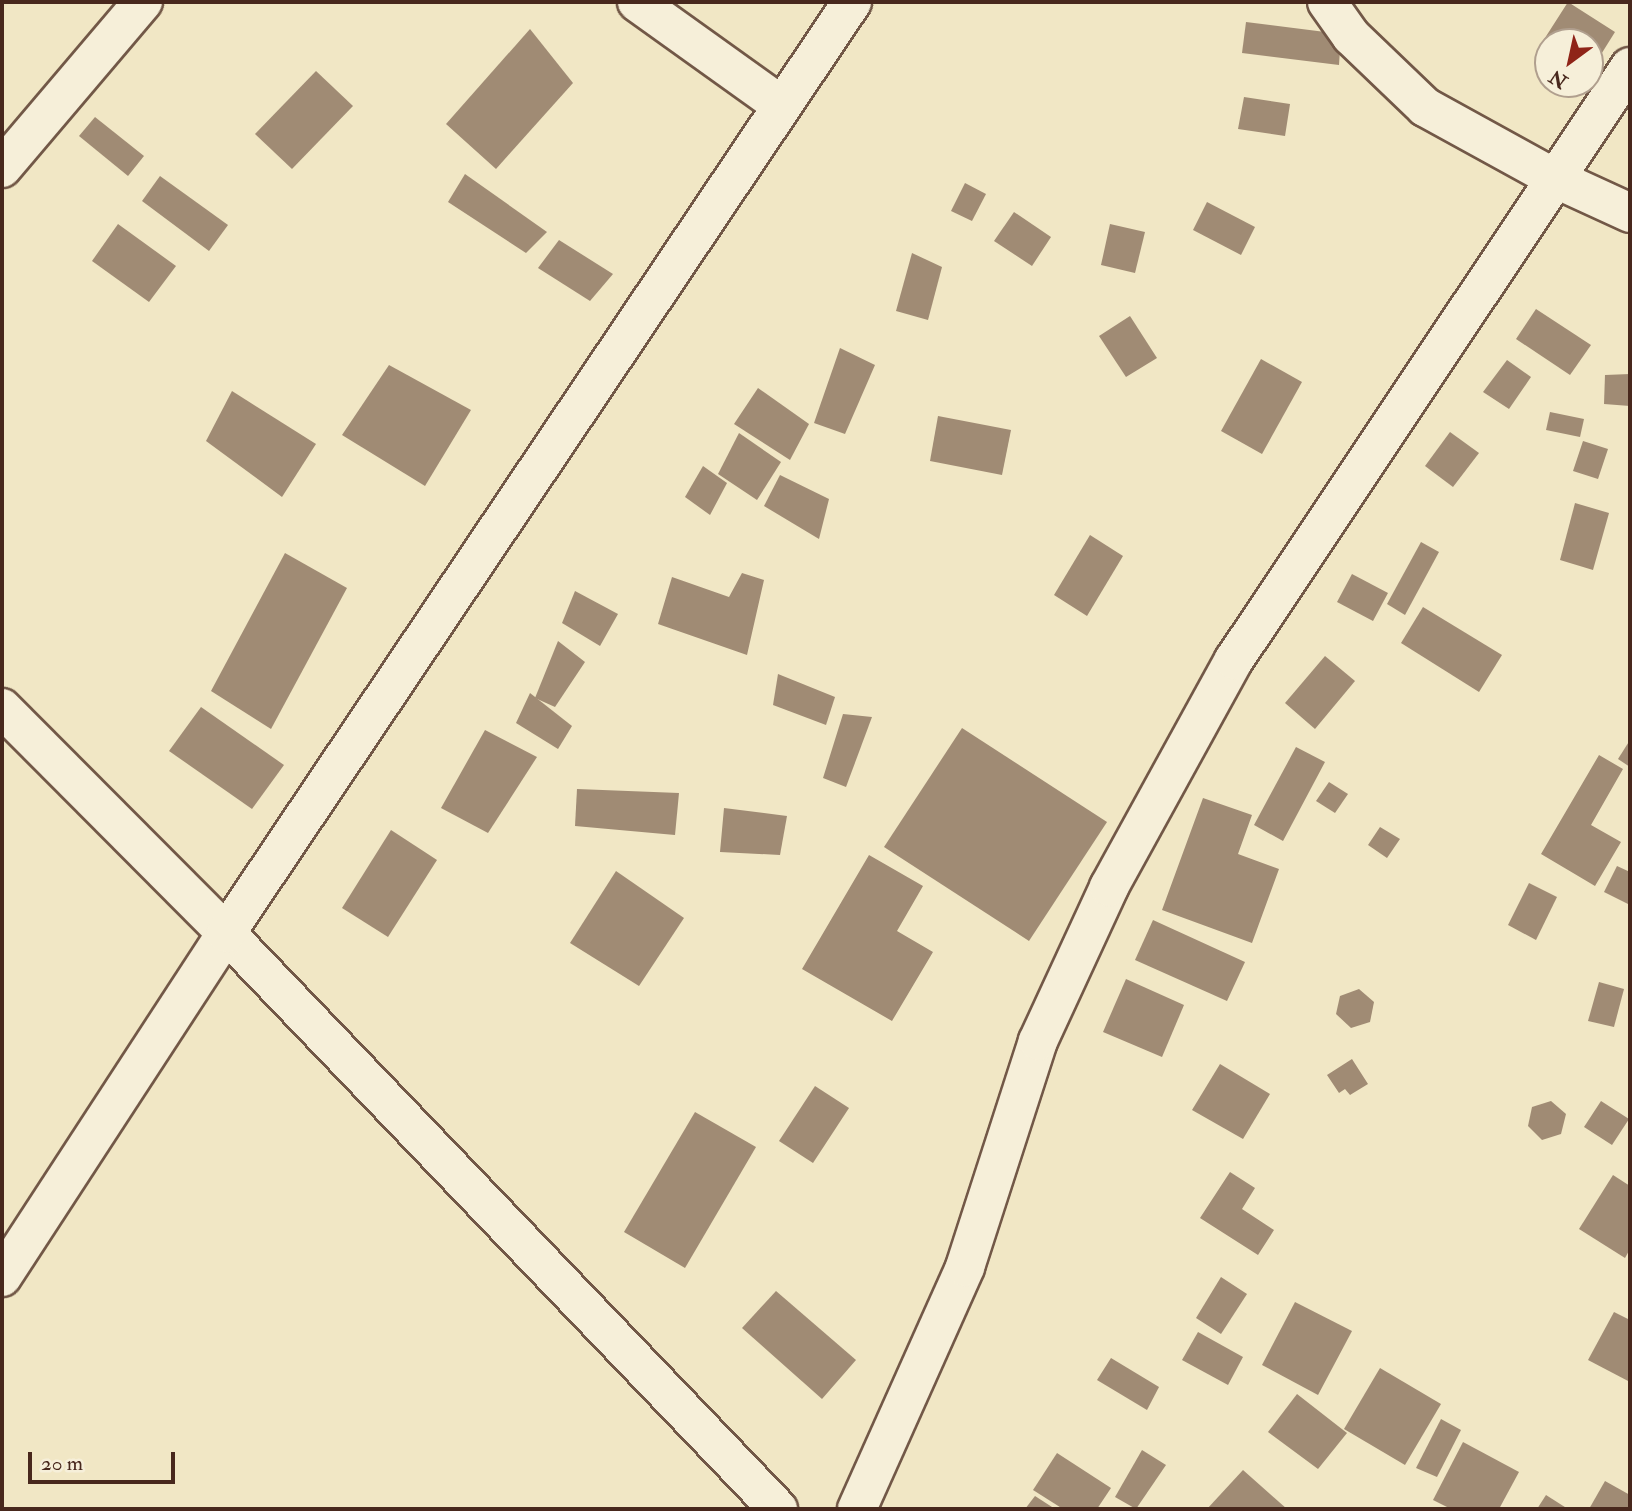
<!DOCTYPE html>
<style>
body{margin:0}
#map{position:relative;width:1632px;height:1511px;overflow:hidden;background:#f1e7c5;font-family:"IM FELL Double Pica",serif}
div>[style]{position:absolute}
.building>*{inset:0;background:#a08b74}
.roads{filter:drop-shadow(2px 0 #725847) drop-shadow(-2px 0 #725847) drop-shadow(0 2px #725847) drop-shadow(0 -2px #725847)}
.minor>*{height:38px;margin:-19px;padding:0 19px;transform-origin:19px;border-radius:19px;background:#f6efd9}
span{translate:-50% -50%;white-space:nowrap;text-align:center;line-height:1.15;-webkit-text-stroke:6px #f6efd9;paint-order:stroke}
.frame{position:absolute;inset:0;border:4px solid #48281d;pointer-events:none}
.north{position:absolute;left:1534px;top:28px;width:70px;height:70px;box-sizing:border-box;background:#f6efd9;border:2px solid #b09f8e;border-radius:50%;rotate:213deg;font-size:19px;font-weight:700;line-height:28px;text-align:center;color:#48281d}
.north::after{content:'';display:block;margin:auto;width:24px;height:32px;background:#8f2418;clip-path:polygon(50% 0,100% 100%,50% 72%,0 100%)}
.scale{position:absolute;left:28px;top:1452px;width:147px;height:32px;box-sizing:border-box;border:4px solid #48281d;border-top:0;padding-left:9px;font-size:21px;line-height:24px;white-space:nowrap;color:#48281d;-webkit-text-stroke:5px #f6efd9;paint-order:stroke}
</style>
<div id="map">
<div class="building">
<i style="clip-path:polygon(1568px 2px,1615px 32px,1590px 72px,1590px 42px,1543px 41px)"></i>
<i style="clip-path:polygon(1246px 22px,1341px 34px,1339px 65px,1242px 53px)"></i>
<i style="clip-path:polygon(530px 29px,573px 83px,496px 169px,446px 124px)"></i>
<i style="clip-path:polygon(316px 71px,353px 106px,292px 169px,255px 134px)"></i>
<i style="clip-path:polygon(1244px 97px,1290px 104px,1285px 136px,1238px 129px)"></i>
<i style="clip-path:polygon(95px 117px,144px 156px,128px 176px,79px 136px)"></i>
<i style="clip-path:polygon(465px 174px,547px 232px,526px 253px,448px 202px)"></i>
<i style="clip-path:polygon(160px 176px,228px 225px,209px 251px,142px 201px)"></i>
<i style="clip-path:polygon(965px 183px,986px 194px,972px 221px,951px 211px)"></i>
<i style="clip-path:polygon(1207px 202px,1255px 227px,1241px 255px,1193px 230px)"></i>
<i style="clip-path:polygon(1014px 212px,1051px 237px,1032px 266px,994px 241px)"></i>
<i style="clip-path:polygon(118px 224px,176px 266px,149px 302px,92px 261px)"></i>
<i style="clip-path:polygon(1110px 224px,1145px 232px,1135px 273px,1101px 265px)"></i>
<i style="clip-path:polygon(559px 240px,613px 274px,590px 301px,538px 268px)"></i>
<i style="clip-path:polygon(912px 253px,942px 267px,928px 320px,896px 311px)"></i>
<i style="clip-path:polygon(1536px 309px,1591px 345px,1570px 375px,1516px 339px)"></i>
<i style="clip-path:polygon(1130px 316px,1157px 358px,1126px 377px,1099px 336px)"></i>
<i style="clip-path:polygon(840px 348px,875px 365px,845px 434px,814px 423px)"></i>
<i style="clip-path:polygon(1261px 359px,1302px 382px,1262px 454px,1221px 431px)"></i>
<i style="clip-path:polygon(1507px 360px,1531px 377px,1509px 409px,1483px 392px)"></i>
<i style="clip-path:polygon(389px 365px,471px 410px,425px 486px,342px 435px)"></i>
<i style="clip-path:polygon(1630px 374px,1630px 406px,1604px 404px,1605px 375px)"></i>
<i style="clip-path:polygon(758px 388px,809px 424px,790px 460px,734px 424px)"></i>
<i style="clip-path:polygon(232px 391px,316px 444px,282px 497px,206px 441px)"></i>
<i style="clip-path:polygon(1550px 412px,1584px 419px,1580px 437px,1546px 430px)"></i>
<i style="clip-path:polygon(938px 416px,1011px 430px,1002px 475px,930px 461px)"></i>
<i style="clip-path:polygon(1450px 432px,1479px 453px,1453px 487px,1425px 466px)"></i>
<i style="clip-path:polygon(739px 433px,781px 462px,757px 500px,718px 474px)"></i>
<i style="clip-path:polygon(1583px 441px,1608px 449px,1598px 479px,1573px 471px)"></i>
<i style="clip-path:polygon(703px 466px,727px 483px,710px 515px,685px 497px)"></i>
<i style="clip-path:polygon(780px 475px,829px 499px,819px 539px,764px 506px)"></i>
<i style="clip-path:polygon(1575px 503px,1609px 513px,1593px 570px,1560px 560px)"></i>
<i style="clip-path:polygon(1090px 535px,1123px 556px,1087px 616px,1054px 595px)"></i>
<i style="clip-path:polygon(1421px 542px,1439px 552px,1405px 615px,1387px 604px)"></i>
<i style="clip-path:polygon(285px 553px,347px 588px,271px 729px,211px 691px)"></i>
<i style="clip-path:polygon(742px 573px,764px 580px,747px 655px,658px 624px,672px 577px,729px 597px)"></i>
<i style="clip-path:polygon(1352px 574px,1388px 593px,1373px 621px,1337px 602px)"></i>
<i style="clip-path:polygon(575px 591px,618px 614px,600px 646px,562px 623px)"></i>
<i style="clip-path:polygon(1423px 607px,1502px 655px,1479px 692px,1401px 643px)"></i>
<i style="clip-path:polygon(558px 641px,585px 662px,555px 707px,535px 698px)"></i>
<i style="clip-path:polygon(1325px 656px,1355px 681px,1315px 729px,1285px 703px)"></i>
<i style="clip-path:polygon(778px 674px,835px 697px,826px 725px,773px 705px)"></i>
<i style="clip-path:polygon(530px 693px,572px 726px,558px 749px,516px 723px)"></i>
<i style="clip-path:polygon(201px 707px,284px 765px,252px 809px,169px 751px)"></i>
<i style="clip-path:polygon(843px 714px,872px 717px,846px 787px,823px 778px)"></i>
<i style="clip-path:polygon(962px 728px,1107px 822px,1029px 941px,884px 847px)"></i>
<i style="clip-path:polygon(485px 730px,537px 757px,488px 833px,441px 808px)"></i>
<i style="clip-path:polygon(1630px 740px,1630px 767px,1618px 759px)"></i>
<i style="clip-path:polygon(1296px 747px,1325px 762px,1283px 841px,1254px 825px)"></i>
<i style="clip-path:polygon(1599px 755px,1623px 769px,1591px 825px,1621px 842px,1595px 886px,1541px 854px)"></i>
<i style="clip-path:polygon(1329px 782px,1348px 794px,1335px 813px,1316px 801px)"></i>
<i style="clip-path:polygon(577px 789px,679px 793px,675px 835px,575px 826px)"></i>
<i style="clip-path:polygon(1203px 798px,1252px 815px,1238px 854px,1279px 869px,1252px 943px,1162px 910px)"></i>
<i style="clip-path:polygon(724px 808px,787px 816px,780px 855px,720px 852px)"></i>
<i style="clip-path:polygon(1380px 827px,1400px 839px,1387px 858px,1368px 845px)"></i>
<i style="clip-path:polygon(391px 830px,437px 860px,388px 937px,342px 908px)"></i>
<i style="clip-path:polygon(869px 855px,923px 886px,897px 931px,933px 952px,892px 1021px,802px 969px)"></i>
<i style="clip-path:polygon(1617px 866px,1630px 872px,1630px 905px,1604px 892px)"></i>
<i style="clip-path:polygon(616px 871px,684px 918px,639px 986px,570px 943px)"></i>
<i style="clip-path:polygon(1529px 883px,1557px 897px,1536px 940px,1508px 925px)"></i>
<i style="clip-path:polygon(1153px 920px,1245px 962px,1227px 1001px,1135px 960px)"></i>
<i style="clip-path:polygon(1126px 979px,1184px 1005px,1162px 1057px,1103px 1032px)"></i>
<i style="clip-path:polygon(1599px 982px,1624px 989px,1614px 1027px,1588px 1021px)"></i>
<i style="clip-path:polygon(1359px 989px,1374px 1002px,1370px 1022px,1351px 1028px,1336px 1014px,1340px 996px)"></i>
<i style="clip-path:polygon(1352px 1059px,1368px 1084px,1350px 1095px,1345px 1089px,1339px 1093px,1327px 1075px)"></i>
<i style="clip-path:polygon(1220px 1064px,1270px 1094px,1243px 1139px,1192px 1110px)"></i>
<i style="clip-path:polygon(815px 1086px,849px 1108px,813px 1163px,779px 1141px)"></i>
<i style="clip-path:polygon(1551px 1101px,1566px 1114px,1561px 1134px,1542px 1140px,1528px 1126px,1532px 1107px)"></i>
<i style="clip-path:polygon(1601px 1101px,1629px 1119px,1612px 1145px,1584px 1127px)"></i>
<i style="clip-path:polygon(695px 1112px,756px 1147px,685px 1268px,624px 1232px)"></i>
<i style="clip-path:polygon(1230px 1172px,1255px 1188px,1242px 1209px,1274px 1230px,1258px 1255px,1200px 1218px)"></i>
<i style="clip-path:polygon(1613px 1175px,1630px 1186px,1630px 1249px,1625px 1258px,1579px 1229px)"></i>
<i style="clip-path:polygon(1221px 1277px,1247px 1294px,1221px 1334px,1196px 1318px)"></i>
<i style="clip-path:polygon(776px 1291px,856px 1360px,822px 1399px,742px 1328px)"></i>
<i style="clip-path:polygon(1295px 1302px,1352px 1331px,1318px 1395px,1262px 1365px)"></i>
<i style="clip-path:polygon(1614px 1312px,1630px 1320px,1630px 1382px,1588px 1360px)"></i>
<i style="clip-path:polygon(1198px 1332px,1243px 1357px,1228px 1385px,1182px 1360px)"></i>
<i style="clip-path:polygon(1111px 1358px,1159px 1387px,1147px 1410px,1097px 1380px)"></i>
<i style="clip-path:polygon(1380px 1368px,1441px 1404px,1405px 1465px,1344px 1429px)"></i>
<i style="clip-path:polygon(1297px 1394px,1347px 1433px,1318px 1469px,1268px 1432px)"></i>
<i style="clip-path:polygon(1441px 1419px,1461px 1430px,1437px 1477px,1416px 1468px)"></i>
<i style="clip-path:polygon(1463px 1442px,1519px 1472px,1499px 1509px,1451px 1509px,1433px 1500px)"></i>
<i style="clip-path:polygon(1142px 1450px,1166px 1465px,1136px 1509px,1115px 1497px)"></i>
<i style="clip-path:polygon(1057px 1453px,1111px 1488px,1097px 1509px,1063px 1509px,1033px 1490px)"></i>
<i style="clip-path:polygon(1243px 1470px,1287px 1509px,1207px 1509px)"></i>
<i style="clip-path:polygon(1605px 1481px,1630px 1495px,1630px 1509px,1589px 1509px)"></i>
<i style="clip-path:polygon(1546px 1495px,1568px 1509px,1537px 1509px)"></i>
<i style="clip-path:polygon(1035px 1496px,1052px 1507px,1051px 1509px,1025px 1509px)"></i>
</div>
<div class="roads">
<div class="minor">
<i style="left:637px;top:2px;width:178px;rotate:35.6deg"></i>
<i style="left:1327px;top:2px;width:42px;rotate:54.8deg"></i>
<i style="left:1351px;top:36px;width:103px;rotate:43.8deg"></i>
<i style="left:1425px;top:107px;width:147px;rotate:28.8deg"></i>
<i style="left:1554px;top:178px;width:84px;rotate:24.7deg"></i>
<i style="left:2px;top:168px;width:218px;rotate:-49.7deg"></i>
<i style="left:2px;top:708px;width:317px;rotate:45.1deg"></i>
<i style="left:226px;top:933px;width:798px;rotate:46.22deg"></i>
<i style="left:2px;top:1277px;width:411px;rotate:-56.9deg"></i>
<i style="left:226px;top:933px;width:1122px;rotate:-56.08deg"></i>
<i style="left:857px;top:1509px;width:265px;rotate:-65.9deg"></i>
<i style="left:965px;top:1267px;width:237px;rotate:-72.1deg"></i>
<i style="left:1038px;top:1041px;width:170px;rotate:-65.2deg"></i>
<i style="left:1109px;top:887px;width:259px;rotate:-61.2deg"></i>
<i style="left:1234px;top:660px;width:713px;rotate:-56.27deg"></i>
</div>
</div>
<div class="frame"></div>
<div class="north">N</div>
<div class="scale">20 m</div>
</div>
